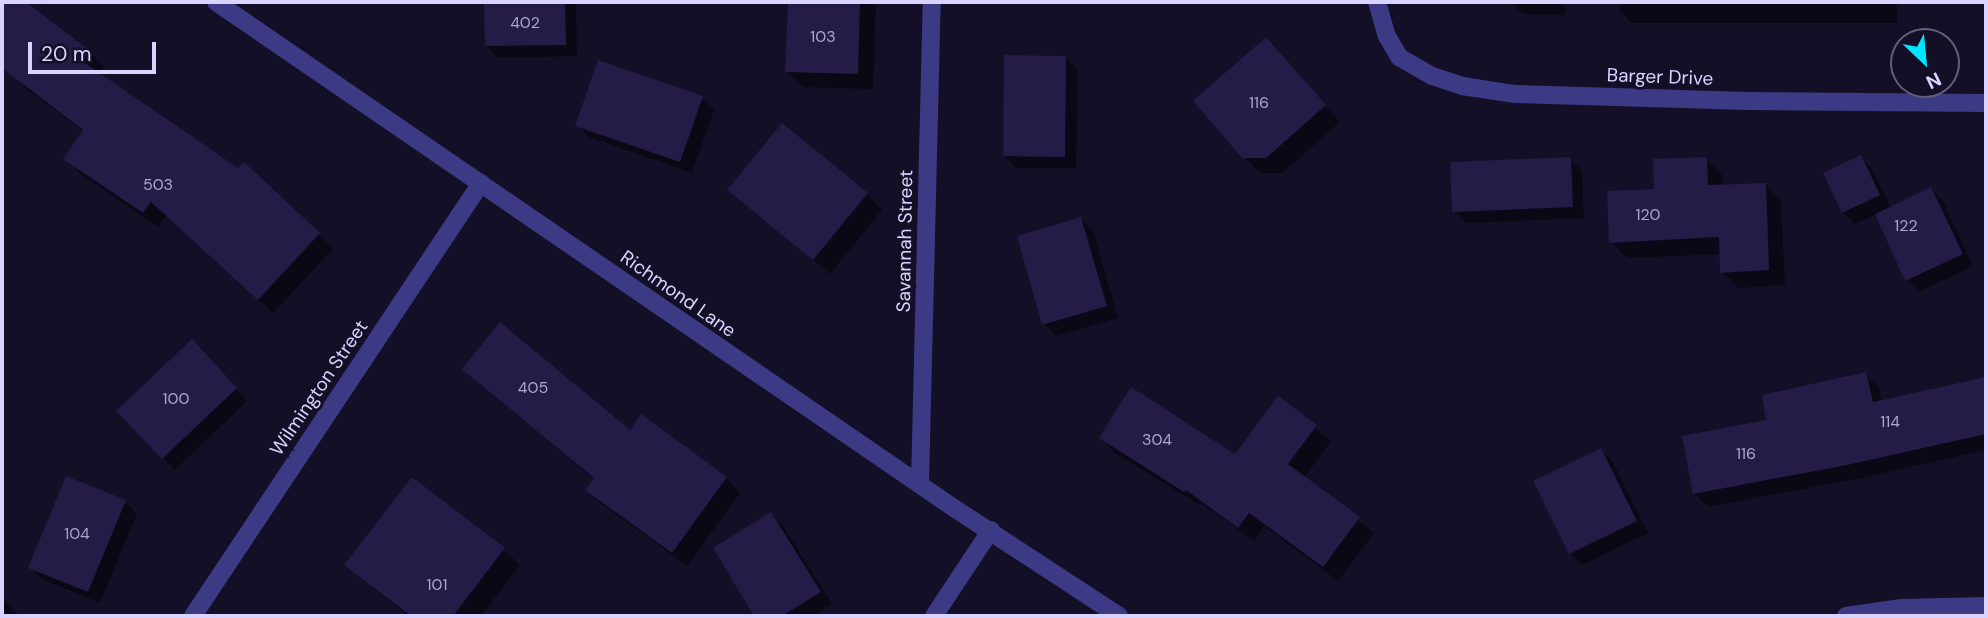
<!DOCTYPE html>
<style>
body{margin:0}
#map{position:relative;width:1988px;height:618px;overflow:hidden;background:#130f26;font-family:"DM Sans",sans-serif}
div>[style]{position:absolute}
.shadow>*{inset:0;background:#0007}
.building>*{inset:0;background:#241b47}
.minor>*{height:18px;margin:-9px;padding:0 9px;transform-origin:9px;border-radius:9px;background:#3d3a85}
.tertiary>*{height:18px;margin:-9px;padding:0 9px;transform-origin:9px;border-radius:9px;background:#3d3a85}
span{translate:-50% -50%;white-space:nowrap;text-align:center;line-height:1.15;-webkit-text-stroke:6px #130f26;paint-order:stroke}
.number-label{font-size:16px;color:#aca6d1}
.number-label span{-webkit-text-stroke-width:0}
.street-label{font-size:19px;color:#d9d4ff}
.frame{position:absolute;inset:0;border:4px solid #d9d4ff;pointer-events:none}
.north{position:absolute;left:1890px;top:28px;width:70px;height:70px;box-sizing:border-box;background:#130f26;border:2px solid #625e7d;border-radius:50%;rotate:154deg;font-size:19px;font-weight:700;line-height:28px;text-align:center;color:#d9d4ff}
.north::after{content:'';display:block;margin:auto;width:24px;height:32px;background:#00e5ff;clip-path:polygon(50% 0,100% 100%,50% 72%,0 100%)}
.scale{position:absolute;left:28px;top:42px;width:128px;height:32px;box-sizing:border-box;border:4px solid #d9d4ff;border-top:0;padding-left:9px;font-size:21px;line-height:24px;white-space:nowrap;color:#d9d4ff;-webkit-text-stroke:5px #130f26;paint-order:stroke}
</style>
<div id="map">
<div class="shadow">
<i style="clip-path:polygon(2px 2px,24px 2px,89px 52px,104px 67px,98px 74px,319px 234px,333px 249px,273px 313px,166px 215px,158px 227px,80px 173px,66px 158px,84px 132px,28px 90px,14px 75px,16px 73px,2px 62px)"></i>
<i style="clip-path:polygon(485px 2px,576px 2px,577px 56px,498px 58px,486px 46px)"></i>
<i style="clip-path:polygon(790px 2px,876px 2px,873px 89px,803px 87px,787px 71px)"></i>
<i style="clip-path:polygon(1511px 2px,1565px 2px,1565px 15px,1523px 14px)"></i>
<i style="clip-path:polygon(1620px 2px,1897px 2px,1897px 23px,1632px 23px,1620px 11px)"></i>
<i style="clip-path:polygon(1282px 56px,1340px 122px,1282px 173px,1260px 173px,1243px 156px)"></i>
<i style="clip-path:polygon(1066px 58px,1078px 70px,1076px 168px,1016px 168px,1004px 156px)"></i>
<i style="clip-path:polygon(702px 98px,714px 110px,692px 173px,589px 137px,577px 125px)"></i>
<i style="clip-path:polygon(1860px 157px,1872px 169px,1891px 208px,1931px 189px,1943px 201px,1973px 266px,1919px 292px,1907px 280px,1877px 214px,1855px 224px,1843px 212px)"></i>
<i style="clip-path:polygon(1570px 159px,1582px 171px,1584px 218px,1466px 223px,1454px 211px)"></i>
<i style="clip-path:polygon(1706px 159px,1722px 175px,1723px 186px,1765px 184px,1781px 200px,1785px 285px,1738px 288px,1722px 272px,1721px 254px,1627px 258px,1611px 242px,1656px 190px)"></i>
<i style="clip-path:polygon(729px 190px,867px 194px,882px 210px,830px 274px)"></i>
<i style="clip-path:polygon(1081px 219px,1093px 231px,1118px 318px,1056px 336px,1044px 324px)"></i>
<i style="clip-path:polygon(203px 354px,247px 401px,175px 470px,163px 458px)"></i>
<i style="clip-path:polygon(464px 369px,630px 432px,641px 417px,726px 478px,740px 493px,687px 566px,602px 504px,587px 490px,595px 480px)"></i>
<i style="clip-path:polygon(1865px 374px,1879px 388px,1882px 402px,1986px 379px,1986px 450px,1861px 478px,1708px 507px,1694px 493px,1768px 421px)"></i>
<i style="clip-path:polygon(1278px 398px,1331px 441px,1304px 478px,1374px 533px,1338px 581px,1264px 526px,1254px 541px,1201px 503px,1200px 505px,1115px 453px,1101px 438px,1236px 456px)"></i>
<i style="clip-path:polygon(1601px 450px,1613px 462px,1648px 533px,1582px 565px,1570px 553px)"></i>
<i style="clip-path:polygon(413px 479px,504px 550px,520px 565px,481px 616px,408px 616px,346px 565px)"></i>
<i style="clip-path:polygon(125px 502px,137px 514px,100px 603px,42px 579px,30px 567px)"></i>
<i style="clip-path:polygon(771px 514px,783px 526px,832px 604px,812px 616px,756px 616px,715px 549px)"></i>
<i style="clip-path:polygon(2px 599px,20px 616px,2px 616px)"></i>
</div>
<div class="building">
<i style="clip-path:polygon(2px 2px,26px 2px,90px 51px,82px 61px,238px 168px,244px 162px,320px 233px,258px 300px,151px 202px,143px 213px,63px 159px,83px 130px,2px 68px)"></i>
<i style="clip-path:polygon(484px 2px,565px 2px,566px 45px,485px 46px)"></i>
<i style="clip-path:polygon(788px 2px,860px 2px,858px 74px,785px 72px)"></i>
<i style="clip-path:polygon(1266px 37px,1326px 105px,1266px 158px,1242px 158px,1193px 101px)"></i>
<i style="clip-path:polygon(1004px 55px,1066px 56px,1065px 157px,1003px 156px)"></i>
<i style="clip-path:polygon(598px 60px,703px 96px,680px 162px,575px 126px)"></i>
<i style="clip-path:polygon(782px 123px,868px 193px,813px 260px,727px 190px)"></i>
<i style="clip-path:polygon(1861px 155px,1880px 195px,1842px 213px,1823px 173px)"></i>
<i style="clip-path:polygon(1571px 157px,1573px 207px,1452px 212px,1450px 162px)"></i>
<i style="clip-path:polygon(1707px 157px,1708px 185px,1766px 183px,1769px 270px,1720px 273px,1719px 237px,1609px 243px,1607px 191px,1654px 189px,1653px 159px)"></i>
<i style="clip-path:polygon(1931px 187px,1963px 254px,1905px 281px,1875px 214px)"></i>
<i style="clip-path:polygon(1081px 217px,1107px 306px,1042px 325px,1017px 236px)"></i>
<i style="clip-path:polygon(500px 322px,630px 430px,641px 414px,727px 477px,672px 553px,585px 490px,594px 478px,462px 369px)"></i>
<i style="clip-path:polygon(192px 339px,237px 388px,162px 459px,116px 411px)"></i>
<i style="clip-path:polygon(1866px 372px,1873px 402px,1986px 377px,1986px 434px,1847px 465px,1693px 494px,1682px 436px,1766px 420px,1762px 395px)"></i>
<i style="clip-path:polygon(1131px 387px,1235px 454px,1278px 396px,1317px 425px,1288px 464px,1360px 517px,1323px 567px,1249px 513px,1238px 528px,1186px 490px,1184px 492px,1099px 438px)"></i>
<i style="clip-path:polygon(1601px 448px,1637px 521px,1569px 554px,1533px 481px)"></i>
<i style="clip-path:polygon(66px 476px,126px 500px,88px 592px,28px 568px)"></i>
<i style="clip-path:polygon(412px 477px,505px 548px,453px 616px,411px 616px,344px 565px)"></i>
<i style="clip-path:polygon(771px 512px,821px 592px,782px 616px,754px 616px,713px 548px)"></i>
</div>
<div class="minor">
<i style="left:1377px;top:2px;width:35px;rotate:74deg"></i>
<i style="left:1387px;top:36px;width:24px;rotate:60deg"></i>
<i style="left:1399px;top:57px;width:38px;rotate:30deg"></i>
<i style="left:1432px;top:76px;width:32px;rotate:18deg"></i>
<i style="left:1462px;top:86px;width:54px;rotate:8.6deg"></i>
<i style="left:1515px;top:94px;width:233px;rotate:1.7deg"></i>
<i style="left:1748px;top:101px;width:238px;rotate:0.5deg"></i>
<i style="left:920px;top:482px;width:480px;rotate:-88.6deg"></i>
<i style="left:193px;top:616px;width:520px;rotate:-56.37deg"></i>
<i style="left:934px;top:616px;width:103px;rotate:-56.5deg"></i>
<i style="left:1846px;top:616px;width:56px;rotate:-8.3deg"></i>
<i style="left:1901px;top:608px;width:85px;rotate:-1.3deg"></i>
</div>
<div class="tertiary">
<i style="left:216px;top:2px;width:895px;rotate:34.44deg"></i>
<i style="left:954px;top:508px;width:197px;rotate:33.2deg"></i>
</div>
<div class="number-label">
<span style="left:525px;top:23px">402</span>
<span style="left:823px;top:37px">103</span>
<span style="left:1259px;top:103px">116</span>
<span style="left:158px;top:185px">503</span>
<span style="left:1648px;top:215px">120</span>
<span style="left:1906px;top:226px">122</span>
<span style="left:533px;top:388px">405</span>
<span style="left:176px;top:399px">100</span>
<span style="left:1890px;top:422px">114</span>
<span style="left:1157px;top:440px">304</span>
<span style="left:1746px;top:454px">116</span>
<span style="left:77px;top:534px">104</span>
<span style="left:437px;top:585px">101</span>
</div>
<div class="street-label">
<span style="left:1660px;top:77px;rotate:2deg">Barger Drive</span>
<span style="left:905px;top:241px;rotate:-89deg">Savannah Street</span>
<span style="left:678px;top:294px;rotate:35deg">Richmond Lane</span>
<span style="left:319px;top:388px;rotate:-56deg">Wilmington Street</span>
</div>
<div class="frame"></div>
<div class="north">N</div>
<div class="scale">20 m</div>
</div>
